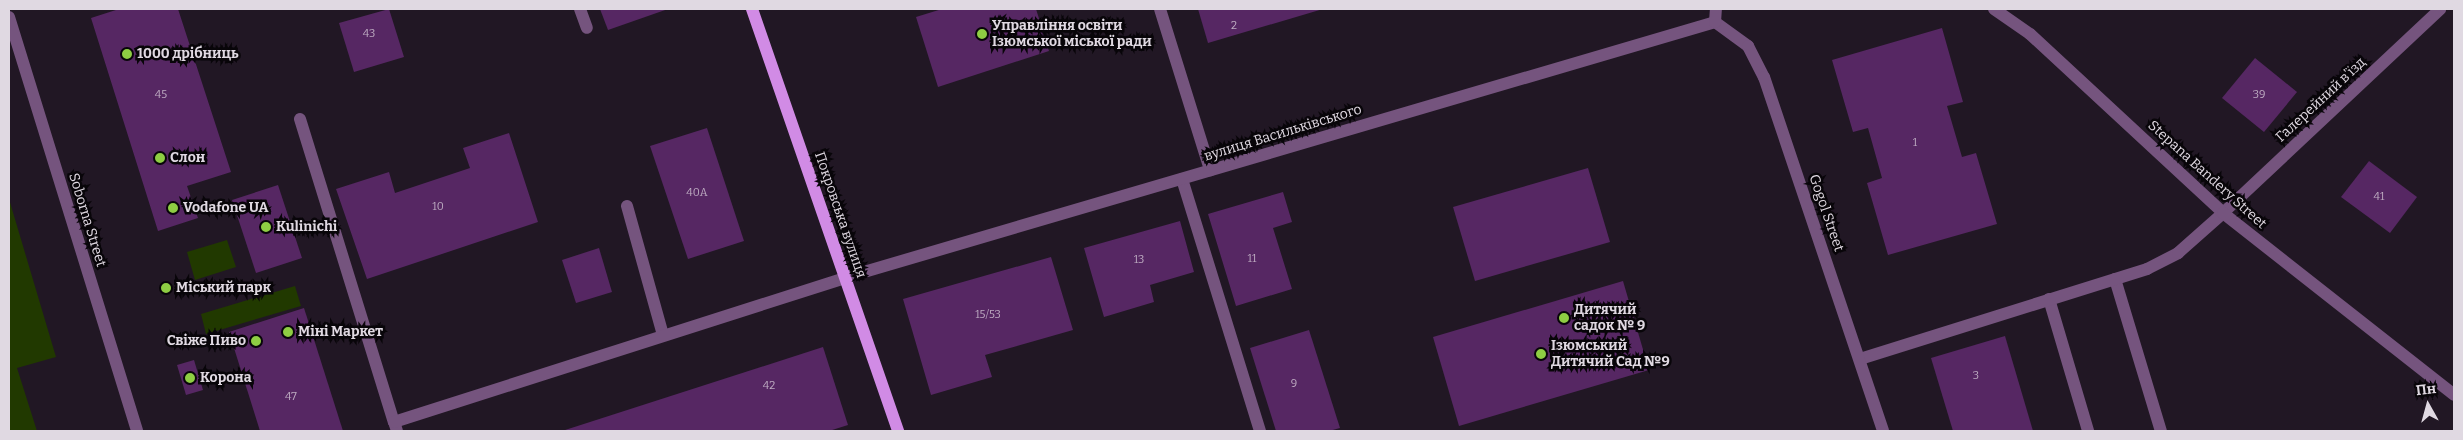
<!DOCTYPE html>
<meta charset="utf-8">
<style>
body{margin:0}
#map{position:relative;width:2463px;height:440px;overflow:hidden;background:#211724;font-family:Bitter,serif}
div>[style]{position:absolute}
.green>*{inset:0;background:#213900}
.building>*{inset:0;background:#562763}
.service>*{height:12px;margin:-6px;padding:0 6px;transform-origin:6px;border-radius:6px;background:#75547e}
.minor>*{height:12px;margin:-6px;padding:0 6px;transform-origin:6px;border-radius:6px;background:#75547e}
.tertiary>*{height:12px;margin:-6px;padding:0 6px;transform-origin:6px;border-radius:6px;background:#75547e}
.primary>*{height:12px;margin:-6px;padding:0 6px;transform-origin:6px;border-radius:6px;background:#d18be5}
.dots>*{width:14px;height:14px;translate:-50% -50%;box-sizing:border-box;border:2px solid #080509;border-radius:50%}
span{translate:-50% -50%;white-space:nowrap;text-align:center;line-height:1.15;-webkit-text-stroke:5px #080509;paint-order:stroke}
.number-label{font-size:11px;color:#beacc2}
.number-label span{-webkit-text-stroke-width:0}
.poi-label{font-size:14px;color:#e0d9e2;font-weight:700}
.left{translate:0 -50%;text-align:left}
.right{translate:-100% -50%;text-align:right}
.street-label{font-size:14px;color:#e0d9e2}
.frame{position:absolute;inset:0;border:10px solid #e0d9e2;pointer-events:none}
.north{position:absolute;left:2403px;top:380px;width:50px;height:50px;-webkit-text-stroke:4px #080509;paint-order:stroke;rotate:353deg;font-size:14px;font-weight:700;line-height:20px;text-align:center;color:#e0d9e2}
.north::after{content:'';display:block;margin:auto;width:18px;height:22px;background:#e0d9e2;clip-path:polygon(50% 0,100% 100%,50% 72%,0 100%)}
</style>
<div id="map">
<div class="green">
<i style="clip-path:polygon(9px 199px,56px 357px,17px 368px,37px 431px,9px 431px)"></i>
<i style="clip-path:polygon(227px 240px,236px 267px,195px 280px,187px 252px)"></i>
<i style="clip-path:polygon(295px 286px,301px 306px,206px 334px,201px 314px)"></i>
</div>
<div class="building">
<i style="clip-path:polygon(119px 9px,178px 9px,231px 172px,187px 186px,198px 218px,158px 231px,91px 18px)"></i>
<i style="clip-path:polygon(389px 9px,404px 57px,354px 72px,339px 23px)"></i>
<i style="clip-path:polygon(600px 9px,668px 9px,608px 30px)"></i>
<i style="clip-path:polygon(942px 9px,1036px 9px,1049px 51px,938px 87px,916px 17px)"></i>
<i style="clip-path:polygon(1198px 9px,1323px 9px,1208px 43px)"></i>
<i style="clip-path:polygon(1942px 28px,1963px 102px,1947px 106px,1962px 157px,1976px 153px,1997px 224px,1888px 255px,1867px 183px,1882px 178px,1868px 128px,1853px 132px,1832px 60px)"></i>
<i style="clip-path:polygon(2255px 58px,2297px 92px,2264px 132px,2222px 98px)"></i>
<i style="clip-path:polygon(707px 128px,744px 241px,688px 259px,650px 146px)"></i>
<i style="clip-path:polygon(509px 133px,538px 222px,367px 279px,336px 189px,389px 172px,395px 193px,470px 168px,463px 148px)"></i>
<i style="clip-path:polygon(2369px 161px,2417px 197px,2390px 233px,2341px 197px)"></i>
<i style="clip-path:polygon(1588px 168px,1610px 242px,1475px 281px,1453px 207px)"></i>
<i style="clip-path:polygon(278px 185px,302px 258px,256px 273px,232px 200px)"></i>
<i style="clip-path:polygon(1283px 192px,1292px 222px,1273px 228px,1292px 289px,1236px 306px,1208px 214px)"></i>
<i style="clip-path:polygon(1180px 221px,1194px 272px,1150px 285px,1154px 302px,1104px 317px,1084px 248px)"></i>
<i style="clip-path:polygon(599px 248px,612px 292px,576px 303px,562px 260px)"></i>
<i style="clip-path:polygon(1051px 257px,1073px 330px,985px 355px,992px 377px,931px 395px,903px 299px)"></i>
<i style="clip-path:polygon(1623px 281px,1649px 370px,1459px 426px,1433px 337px)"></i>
<i style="clip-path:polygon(304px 308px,343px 431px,260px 431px,229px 332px)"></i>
<i style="clip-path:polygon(1309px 330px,1340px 428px,1329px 431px,1276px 431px,1250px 348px)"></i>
<i style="clip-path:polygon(2005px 336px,2033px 431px,1953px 431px,1931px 358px)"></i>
<i style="clip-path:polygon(823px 347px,848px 425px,829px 431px,562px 431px)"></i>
<i style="clip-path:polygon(194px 360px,203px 390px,186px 395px,177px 365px)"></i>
</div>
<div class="service">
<i style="left:580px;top:9px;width:20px;rotate:70deg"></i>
<i style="left:1160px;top:9px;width:169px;rotate:72.7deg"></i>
<i style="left:300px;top:119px;width:317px;rotate:72.8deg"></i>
<i style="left:1182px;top:179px;width:264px;rotate:72.8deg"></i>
<i style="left:627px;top:206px;width:134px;rotate:74.4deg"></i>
<i style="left:2115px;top:279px;width:159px;rotate:73.2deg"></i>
<i style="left:2049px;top:299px;width:138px;rotate:73.5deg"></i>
<i style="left:1860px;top:359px;width:301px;rotate:-17.4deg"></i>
<i style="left:2147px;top:269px;width:35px;rotate:-27deg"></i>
<i style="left:2178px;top:253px;width:60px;rotate:-41.6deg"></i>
<i style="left:397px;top:431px;width:9px;rotate:-108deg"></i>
<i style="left:394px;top:422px;width:476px;rotate:-17.7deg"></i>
</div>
<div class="minor">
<i style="left:1715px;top:22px;width:41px;rotate:36deg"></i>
<i style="left:1748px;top:46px;width:35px;rotate:63deg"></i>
<i style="left:1764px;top:77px;width:373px;rotate:71.4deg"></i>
<i style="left:2223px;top:213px;width:298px;rotate:-43.2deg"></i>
<i style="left:847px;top:277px;width:905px;rotate:-16.37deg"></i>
<i style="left:1715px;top:22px;width:13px;rotate:-86deg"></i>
</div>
<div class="tertiary">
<i style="left:1994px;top:9px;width:44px;rotate:34.8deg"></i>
<i style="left:2030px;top:34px;width:263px;rotate:42.8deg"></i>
<i style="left:2223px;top:213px;width:294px;rotate:38.2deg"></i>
<i style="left:9px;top:17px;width:433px;rotate:72.8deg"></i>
</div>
<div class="primary">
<i style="left:752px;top:9px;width:447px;rotate:70.9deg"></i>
</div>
<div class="dots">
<i style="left:982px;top:34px;background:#8ecd43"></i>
<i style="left:127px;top:54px;background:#8ecd43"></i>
<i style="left:160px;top:158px;background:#8ecd43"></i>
<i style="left:173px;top:208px;background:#8ecd43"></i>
<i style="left:266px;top:227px;background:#8ecd43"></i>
<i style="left:166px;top:288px;background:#8ecd43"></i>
<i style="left:1564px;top:318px;background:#8ecd43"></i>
<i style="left:288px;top:332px;background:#8ecd43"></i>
<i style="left:256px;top:341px;background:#8ecd43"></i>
<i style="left:1541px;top:354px;background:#8ecd43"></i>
<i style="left:190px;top:378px;background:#8ecd43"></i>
</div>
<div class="number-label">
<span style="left:1234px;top:26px">2</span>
<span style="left:369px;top:34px">43</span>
<span style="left:161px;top:95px">45</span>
<span style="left:2259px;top:95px">39</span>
<span style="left:1915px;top:143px">1</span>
<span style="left:697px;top:193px">40А</span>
<span style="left:2379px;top:197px">41</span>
<span style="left:438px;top:207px">10</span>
<span style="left:1252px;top:259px">11</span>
<span style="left:1139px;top:260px">13</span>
<span style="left:988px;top:315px">15/53</span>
<span style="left:1976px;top:376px">3</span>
<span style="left:1294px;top:384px">9</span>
<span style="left:769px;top:386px">42</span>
<span style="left:291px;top:397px">47</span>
</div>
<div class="poi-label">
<span class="left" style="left:992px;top:34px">Управління освіти<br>Ізюмської міської ради</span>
<span class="left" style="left:137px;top:54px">1000 дрібниць</span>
<span class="left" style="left:170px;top:158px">Слон</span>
<span class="left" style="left:183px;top:208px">Vodafone UA</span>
<span class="left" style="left:276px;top:227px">Kulinichi</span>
<span class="left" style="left:176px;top:288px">Міський парк</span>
<span class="left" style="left:1574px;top:318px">Дитячий<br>садок № 9</span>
<span class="left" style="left:298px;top:332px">Міні Маркет</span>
<span class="right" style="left:246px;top:341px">Свіже Пиво</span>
<span class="left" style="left:1551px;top:354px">Ізюмський<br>Дитячий Сад №9</span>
<span class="left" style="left:200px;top:378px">Корона</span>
</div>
<div class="street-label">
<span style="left:2321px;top:100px;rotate:-43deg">Галерейний в’їзд</span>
<span style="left:1283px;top:133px;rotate:-17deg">вулиця Васильківського</span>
<span style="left:2207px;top:175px;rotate:42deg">Stepana Bandery Street</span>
<span style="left:1826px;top:213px;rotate:71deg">Gogol Street</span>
<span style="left:840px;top:215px;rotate:71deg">Покровська вулиця</span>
<span style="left:87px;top:220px;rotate:73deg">Soborna Street</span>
</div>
<div class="frame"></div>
<div class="north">Пн</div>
</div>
